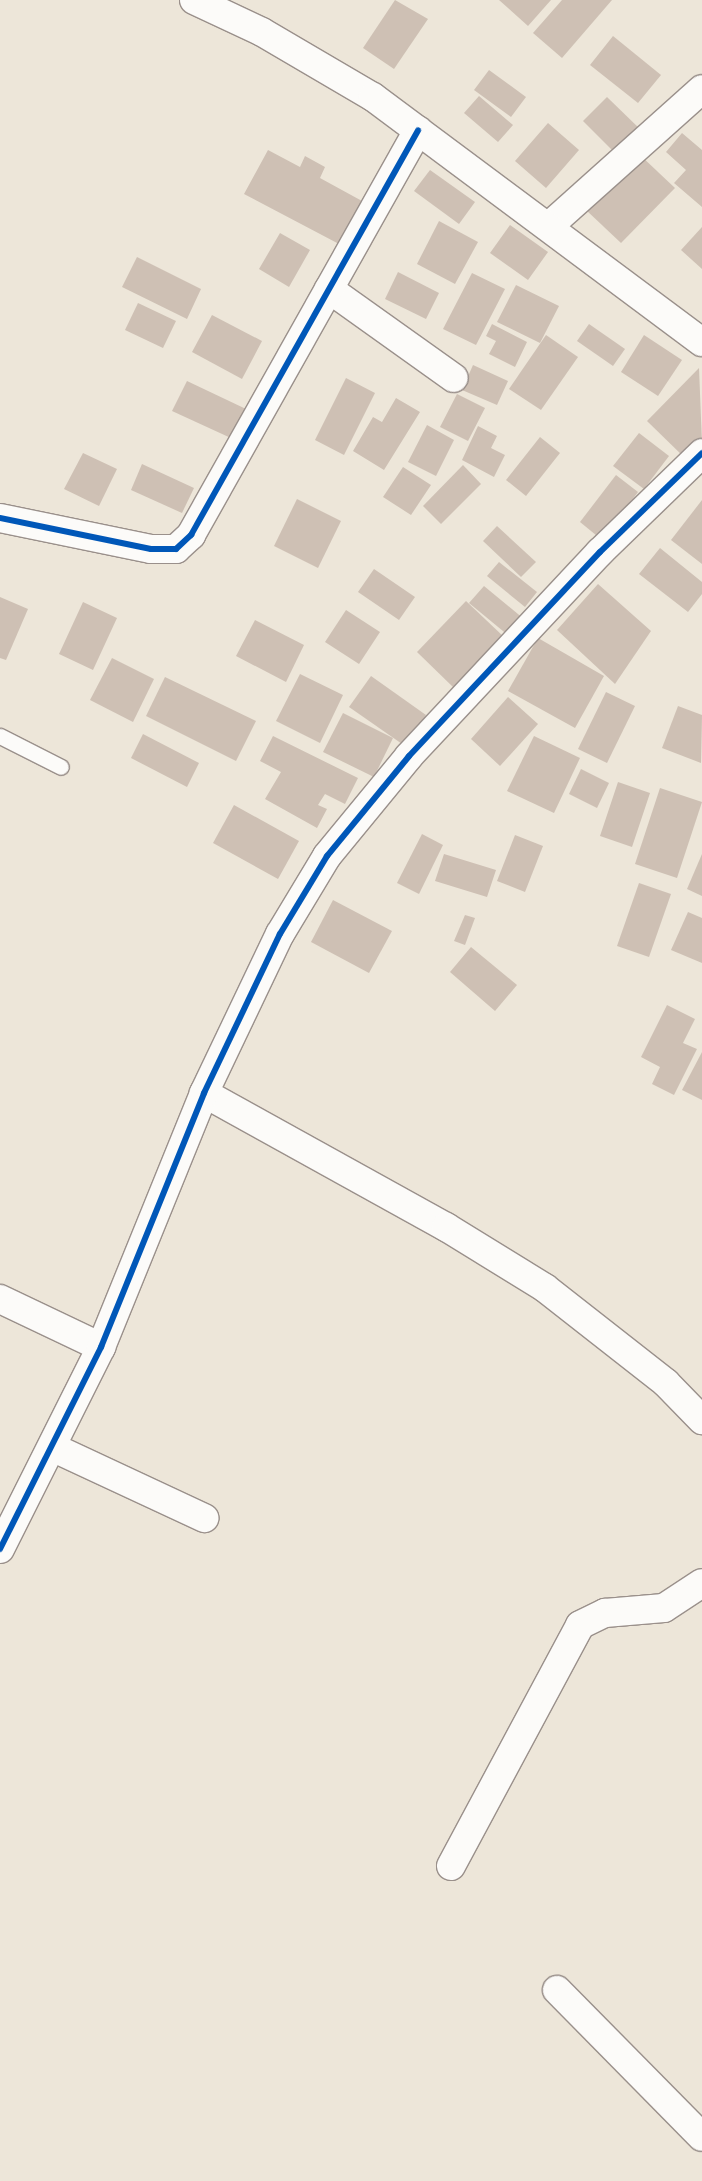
<!DOCTYPE html>
<style>
body{margin:0}
#map{position:relative;width:702px;height:2181px;overflow:hidden;background:#ede6d9;font-family:"Gentium Book Plus",serif}
div>[style]{position:absolute}
.building>*{inset:0;background:#cec0b4}
.roads{filter:drop-shadow(1px 0 #9a908b) drop-shadow(-1px 0 #9a908b) drop-shadow(0 1px #9a908b) drop-shadow(0 -1px #9a908b)}
.lane>*{height:15px;margin:-7.5px;padding:0 7.5px;transform-origin:7.5px;border-radius:7.5px;background:#fcfbf9}
.street>*{height:28px;margin:-14px;padding:0 14px;transform-origin:14px;border-radius:14px;background:#fcfbf9}
.secondary>*{height:28px;margin:-14px;padding:0 14px;transform-origin:14px;border-radius:14px;background:#fcfbf9}
.cycleway>*{height:6px;margin:-3px;padding:0 3px;transform-origin:3px;border-radius:3px;background:#0057b8}
span{translate:-50% -50%;white-space:nowrap;text-align:center;line-height:1.15;-webkit-text-stroke:5px #fcf5e5;paint-order:stroke}
</style>
<div id="map">
<div class="building">
<i style="clip-path:polygon(395px 0,428px 19px,394px 69px,363px 48px)"></i>
<i style="clip-path:polygon(499px 0,551px 0,528px 26px)"></i>
<i style="clip-path:polygon(562px 0,612px 0,562px 58px,533px 33px)"></i>
<i style="clip-path:polygon(613px 36px,661px 75px,638px 103px,590px 65px)"></i>
<i style="clip-path:polygon(489px 70px,526px 97px,511px 117px,474px 90px)"></i>
<i style="clip-path:polygon(479px 96px,513px 125px,498px 142px,464px 113px)"></i>
<i style="clip-path:polygon(607px 97px,642px 131px,617px 155px,583px 121px)"></i>
<i style="clip-path:polygon(548px 123px,579px 150px,546px 188px,515px 161px)"></i>
<i style="clip-path:polygon(682px 133px,702px 150px,702px 207px,674px 183px,686px 170px,666px 152px)"></i>
<i style="clip-path:polygon(268px 150px,300px 167px,305px 156px,325px 167px,320px 178px,362px 201px,339px 244px,244px 194px)"></i>
<i style="clip-path:polygon(640px 155px,675px 188px,621px 243px,586px 210px)"></i>
<i style="clip-path:polygon(430px 170px,475px 202px,459px 224px,414px 191px)"></i>
<i style="clip-path:polygon(439px 221px,478px 242px,455px 284px,417px 264px)"></i>
<i style="clip-path:polygon(510px 225px,548px 252px,528px 280px,490px 253px)"></i>
<i style="clip-path:polygon(702px 227px,702px 269px,681px 250px)"></i>
<i style="clip-path:polygon(280px 233px,310px 250px,289px 287px,259px 269px)"></i>
<i style="clip-path:polygon(137px 257px,201px 289px,187px 319px,122px 287px)"></i>
<i style="clip-path:polygon(398px 272px,439px 293px,426px 319px,385px 299px)"></i>
<i style="clip-path:polygon(472px 273px,505px 289px,476px 345px,443px 329px)"></i>
<i style="clip-path:polygon(516px 285px,559px 306px,540px 343px,497px 322px)"></i>
<i style="clip-path:polygon(138px 303px,176px 321px,163px 348px,125px 330px)"></i>
<i style="clip-path:polygon(212px 315px,262px 341px,242px 379px,192px 352px)"></i>
<i style="clip-path:polygon(492px 324px,527px 342px,515px 367px,489px 354px,496px 341px,486px 336px)"></i>
<i style="clip-path:polygon(589px 324px,625px 349px,613px 366px,577px 341px)"></i>
<i style="clip-path:polygon(546px 335px,578px 357px,541px 410px,509px 389px)"></i>
<i style="clip-path:polygon(644px 335px,682px 360px,658px 396px,621px 372px)"></i>
<i style="clip-path:polygon(473px 365px,508px 381px,497px 405px,462px 390px)"></i>
<i style="clip-path:polygon(699px 368px,702px 444px,687px 460px,647px 421px)"></i>
<i style="clip-path:polygon(346px 378px,375px 393px,344px 455px,315px 440px)"></i>
<i style="clip-path:polygon(187px 381px,246px 409px,233px 439px,172px 411px)"></i>
<i style="clip-path:polygon(457px 394px,485px 408px,468px 441px,440px 427px)"></i>
<i style="clip-path:polygon(396px 398px,420px 412px,384px 470px,353px 451px,373px 417px,382px 422px)"></i>
<i style="clip-path:polygon(427px 425px,454px 440px,436px 476px,408px 462px)"></i>
<i style="clip-path:polygon(478px 426px,497px 436px,491px 448px,505px 455px,494px 477px,462px 460px)"></i>
<i style="clip-path:polygon(639px 433px,669px 456px,644px 489px,613px 466px)"></i>
<i style="clip-path:polygon(540px 437px,560px 453px,526px 496px,506px 480px)"></i>
<i style="clip-path:polygon(83px 453px,117px 469px,99px 506px,64px 489px)"></i>
<i style="clip-path:polygon(142px 464px,194px 488px,182px 513px,131px 490px)"></i>
<i style="clip-path:polygon(463px 465px,481px 484px,441px 524px,423px 506px)"></i>
<i style="clip-path:polygon(403px 467px,431px 485px,411px 515px,383px 497px)"></i>
<i style="clip-path:polygon(616px 475px,638px 492px,602px 540px,580px 522px)"></i>
<i style="clip-path:polygon(297px 499px,341px 521px,318px 568px,274px 546px)"></i>
<i style="clip-path:polygon(702px 500px,702px 564px,671px 540px)"></i>
<i style="clip-path:polygon(497px 526px,536px 562px,521px 577px,483px 541px)"></i>
<i style="clip-path:polygon(660px 548px,702px 582px,702px 594px,688px 612px,639px 574px)"></i>
<i style="clip-path:polygon(499px 562px,537px 592px,525px 607px,487px 576px)"></i>
<i style="clip-path:polygon(374px 569px,415px 597px,399px 620px,358px 592px)"></i>
<i style="clip-path:polygon(598px 584px,651px 631px,615px 684px,557px 630px)"></i>
<i style="clip-path:polygon(484px 586px,524px 619px,509px 636px,469px 603px)"></i>
<i style="clip-path:polygon(0 597px,28px 609px,6px 660px,0 658px)"></i>
<i style="clip-path:polygon(466px 601px,504px 637px,454px 688px,417px 652px)"></i>
<i style="clip-path:polygon(83px 602px,117px 618px,93px 670px,59px 654px)"></i>
<i style="clip-path:polygon(346px 610px,380px 632px,359px 664px,325px 642px)"></i>
<i style="clip-path:polygon(255px 620px,304px 645px,286px 682px,236px 656px)"></i>
<i style="clip-path:polygon(538px 638px,604px 676px,575px 728px,508px 691px)"></i>
<i style="clip-path:polygon(112px 658px,154px 679px,133px 722px,90px 700px)"></i>
<i style="clip-path:polygon(300px 674px,343px 695px,320px 743px,276px 721px)"></i>
<i style="clip-path:polygon(371px 676px,426px 715px,405px 746px,349px 707px)"></i>
<i style="clip-path:polygon(165px 677px,256px 721px,236px 761px,146px 716px)"></i>
<i style="clip-path:polygon(606px 692px,635px 706px,607px 763px,578px 749px)"></i>
<i style="clip-path:polygon(508px 697px,538px 724px,500px 766px,471px 739px)"></i>
<i style="clip-path:polygon(678px 706px,702px 715px,701px 763px,662px 748px)"></i>
<i style="clip-path:polygon(343px 713px,393px 738px,374px 777px,323px 752px)"></i>
<i style="clip-path:polygon(143px 734px,199px 763px,187px 787px,131px 758px)"></i>
<i style="clip-path:polygon(273px 736px,358px 778px,345px 804px,325px 794px,318px 805px,327px 809px,317px 828px,265px 799px,281px 772px,260px 761px)"></i>
<i style="clip-path:polygon(534px 736px,580px 758px,554px 813px,507px 791px)"></i>
<i style="clip-path:polygon(581px 769px,609px 783px,597px 808px,569px 794px)"></i>
<i style="clip-path:polygon(618px 782px,650px 793px,632px 847px,600px 836px)"></i>
<i style="clip-path:polygon(660px 788px,702px 802px,677px 878px,635px 864px)"></i>
<i style="clip-path:polygon(234px 805px,299px 841px,278px 879px,213px 843px)"></i>
<i style="clip-path:polygon(422px 834px,443px 845px,419px 894px,397px 883px)"></i>
<i style="clip-path:polygon(515px 835px,543px 846px,525px 892px,497px 881px)"></i>
<i style="clip-path:polygon(444px 854px,496px 870px,487px 897px,435px 881px)"></i>
<i style="clip-path:polygon(702px 854px,702px 896px,687px 889px)"></i>
<i style="clip-path:polygon(639px 883px,671px 894px,649px 957px,617px 946px)"></i>
<i style="clip-path:polygon(333px 900px,392px 931px,369px 973px,311px 942px)"></i>
<i style="clip-path:polygon(688px 912px,702px 918px,702px 963px,671px 950px)"></i>
<i style="clip-path:polygon(465px 915px,475px 918px,465px 945px,454px 941px)"></i>
<i style="clip-path:polygon(471px 947px,517px 985px,495px 1011px,450px 972px)"></i>
<i style="clip-path:polygon(667px 1005px,695px 1019px,683px 1043px,697px 1049px,674px 1095px,652px 1084px,660px 1067px,641px 1057px)"></i>
<i style="clip-path:polygon(702px 1052px,702px 1100px,682px 1090px)"></i>
</div>
<div class="roads">
<div class="lane">
<i style="left:0;top:736px;width:68px;rotate:26.9deg"></i>
</div>
<div class="street">
<i style="left:549px;top:226px;width:205px;rotate:-41.8deg"></i>
<i style="left:329px;top:289px;width:153px;rotate:35.5deg"></i>
<i style="left:0;top:518px;width:154px;rotate:11.6deg"></i>
<i style="left:151px;top:549px;width:25px"></i>
<i style="left:176px;top:549px;width:21px;rotate:-43deg"></i>
<i style="left:191px;top:535px;width:464px;rotate:-60.7deg"></i>
<i style="left:204px;top:1093px;width:277px;rotate:29deg"></i>
<i style="left:446px;top:1227px;width:116px;rotate:31.6deg"></i>
<i style="left:545px;top:1288px;width:154px;rotate:38.1deg"></i>
<i style="left:666px;top:1383px;width:52px;rotate:45.8deg"></i>
<i style="left:0;top:1299px;width:112px;rotate:25.4deg"></i>
<i style="left:54px;top:1448px;width:166px;rotate:25deg"></i>
<i style="left:0;top:1549px;width:226px;rotate:-63.4deg"></i>
<i style="left:101px;top:1347px;width:274px;rotate:-67.9deg"></i>
<i style="left:204px;top:1093px;width:176px;rotate:-64.5deg"></i>
<i style="left:280px;top:934px;width:91px;rotate:-58.9deg"></i>
<i style="left:327px;top:856px;width:129px;rotate:-50.6deg"></i>
<i style="left:409px;top:756px;width:279px;rotate:-46.9deg"></i>
<i style="left:600px;top:552px;width:142px;rotate:-44.1deg"></i>
<i style="left:451px;top:1866px;width:273px;rotate:-61.8deg"></i>
<i style="left:580px;top:1625px;width:28px;rotate:-26deg"></i>
<i style="left:605px;top:1613px;width:59px;rotate:-4.8deg"></i>
<i style="left:664px;top:1608px;width:45px;rotate:-33.3deg"></i>
<i style="left:557px;top:1990px;width:206px;rotate:45.4deg"></i>
</div>
<div class="secondary">
<i style="left:194px;top:0;width:75px;rotate:25.2deg"></i>
<i style="left:262px;top:32px;width:129px;rotate:30.4deg"></i>
<i style="left:373px;top:97px;width:410px;rotate:36.7deg"></i>
</div>
</div>
<div class="cycleway">
<i style="left:0;top:518px;width:154px;rotate:11.6deg"></i>
<i style="left:151px;top:549px;width:25px"></i>
<i style="left:176px;top:549px;width:21px;rotate:-43deg"></i>
<i style="left:191px;top:535px;width:464px;rotate:-60.7deg"></i>
<i style="left:0;top:1549px;width:226px;rotate:-63.4deg"></i>
<i style="left:101px;top:1347px;width:274px;rotate:-67.9deg"></i>
<i style="left:204px;top:1093px;width:176px;rotate:-64.5deg"></i>
<i style="left:280px;top:934px;width:91px;rotate:-58.9deg"></i>
<i style="left:327px;top:856px;width:129px;rotate:-50.6deg"></i>
<i style="left:409px;top:756px;width:279px;rotate:-46.9deg"></i>
<i style="left:600px;top:552px;width:142px;rotate:-44.1deg"></i>
</div>
</div>
